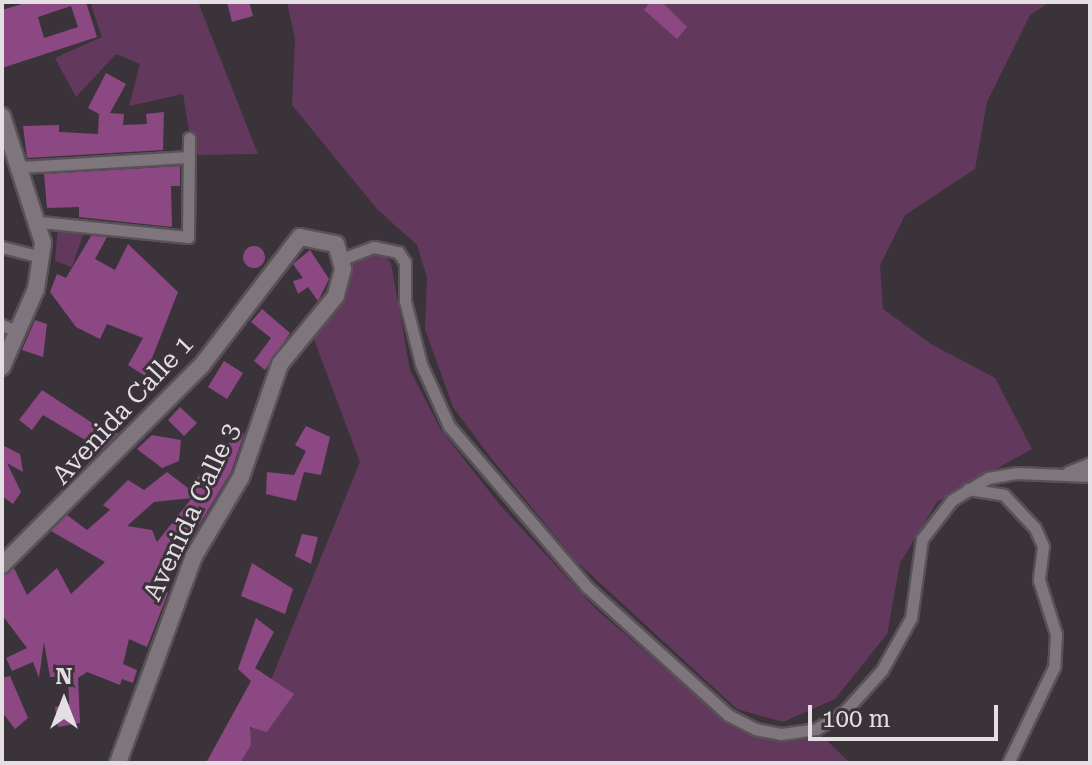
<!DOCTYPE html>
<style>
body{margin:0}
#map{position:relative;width:1092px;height:765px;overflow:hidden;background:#3b333a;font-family:"Roboto Serif",serif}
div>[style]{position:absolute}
.green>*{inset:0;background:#62395d}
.building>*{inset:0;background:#8b4883}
.round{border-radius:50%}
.roads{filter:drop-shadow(2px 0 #585257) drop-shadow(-2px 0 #585257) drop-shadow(0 2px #585257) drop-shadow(0 -2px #585257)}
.street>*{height:11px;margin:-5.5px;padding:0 5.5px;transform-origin:5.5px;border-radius:5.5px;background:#7f757d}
.secondary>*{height:16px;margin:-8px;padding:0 8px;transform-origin:8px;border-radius:8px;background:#7f757d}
span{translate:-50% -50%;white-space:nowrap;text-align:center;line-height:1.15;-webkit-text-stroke:6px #3b333a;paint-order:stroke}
.street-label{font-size:26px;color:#e4dfe3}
.frame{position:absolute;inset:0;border:4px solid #e4dfe3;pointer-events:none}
.north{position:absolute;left:24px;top:661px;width:80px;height:80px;-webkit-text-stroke:6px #3b333a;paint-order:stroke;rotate:0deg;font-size:22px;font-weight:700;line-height:32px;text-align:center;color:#e4dfe3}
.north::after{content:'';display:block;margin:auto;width:28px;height:36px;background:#e4dfe3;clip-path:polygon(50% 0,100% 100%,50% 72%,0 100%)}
.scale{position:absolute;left:808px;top:705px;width:190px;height:36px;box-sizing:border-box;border:4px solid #e4dfe3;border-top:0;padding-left:10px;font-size:24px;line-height:28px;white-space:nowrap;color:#e4dfe3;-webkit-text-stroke:6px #3b333a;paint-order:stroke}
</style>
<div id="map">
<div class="green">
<i style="clip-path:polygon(90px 2px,198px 2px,258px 154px,193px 155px,183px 94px,129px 106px,140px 64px,116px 54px,76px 97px,55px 58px,102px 37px)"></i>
<i style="clip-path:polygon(287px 2px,1050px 2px,1030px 15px,987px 102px,975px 169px,905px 215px,880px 265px,883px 309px,931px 344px,995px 378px,1032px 449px,937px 502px,900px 563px,887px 634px,835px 699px,783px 722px,737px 709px,575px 560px,491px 458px,453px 407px,425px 329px,427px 277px,417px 245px,377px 209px,292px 105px,295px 39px)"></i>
<i style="clip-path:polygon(58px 225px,85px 229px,72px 267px,55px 261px)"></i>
<i style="clip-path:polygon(382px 253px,391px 263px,410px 370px,441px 430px,500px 505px,596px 609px,732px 727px,777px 742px,821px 735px,850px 763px,237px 763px,360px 462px,312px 334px,348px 291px,353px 262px)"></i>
</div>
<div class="building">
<i style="clip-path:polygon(evenodd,28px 2px,86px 2px,97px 37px,2px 68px,2px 10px,28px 2px,71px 6px,78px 27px,44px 38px,38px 17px,71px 6px)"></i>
<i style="clip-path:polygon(227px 2px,249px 2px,253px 16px,232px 22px)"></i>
<i style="clip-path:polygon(650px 2px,662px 2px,687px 27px,677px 39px,644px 10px)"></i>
<i style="clip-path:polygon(106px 73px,126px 84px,110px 113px,124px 114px,123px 125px,147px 124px,146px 114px,164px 112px,163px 150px,27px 158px,23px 126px,59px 125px,59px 132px,98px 134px,99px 114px,88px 108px)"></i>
<i style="clip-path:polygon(180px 166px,180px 186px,171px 186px,172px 227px,79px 217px,79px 207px,47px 208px,44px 174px)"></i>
<i style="clip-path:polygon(91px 236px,107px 237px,95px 259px,115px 270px,128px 244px,178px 292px,145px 376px,128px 365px,143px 338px,107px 324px,100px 339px,76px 327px,50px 292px,57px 274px,66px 278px)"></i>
<i class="round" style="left:243px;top:246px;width:22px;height:22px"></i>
<i style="clip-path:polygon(310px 250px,329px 279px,318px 301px,308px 287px,298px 294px,293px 281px,303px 278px,293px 264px)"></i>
<i style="clip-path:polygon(262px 309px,290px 333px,265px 370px,254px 361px,271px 338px,251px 322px)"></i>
<i style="clip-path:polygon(35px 320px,47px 324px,43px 357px,22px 350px)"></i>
<i style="clip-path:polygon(224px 361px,243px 373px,227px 399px,208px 387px)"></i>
<i style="clip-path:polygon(42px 390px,100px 428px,104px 423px,118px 433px,102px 450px,43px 415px,32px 430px,19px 420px)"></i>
<i style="clip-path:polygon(180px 407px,197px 423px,184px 436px,168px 420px)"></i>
<i style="clip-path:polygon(306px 426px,330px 437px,321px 475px,304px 472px,296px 501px,266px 494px,267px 472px,294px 475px,306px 451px,295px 445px)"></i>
<i style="clip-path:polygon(evenodd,240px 431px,244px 434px,231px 472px,161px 588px,168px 593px,147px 647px,129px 639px,123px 664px,137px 670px,133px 683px,122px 679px,120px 685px,87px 672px,78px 678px,80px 723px,58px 727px,55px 707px,69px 704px,68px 677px,50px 677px,44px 642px,39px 678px,33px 662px,12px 671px,6px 658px,27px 648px,2px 615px,2px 576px,14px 568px,27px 595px,57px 568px,71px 594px,105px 562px,51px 531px,67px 515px,87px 530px,110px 510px,103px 505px,128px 480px,144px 490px,167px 472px,188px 488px,240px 431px,192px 498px,157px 542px,152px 530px,127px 526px,154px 502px,192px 498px)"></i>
<i style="clip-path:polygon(152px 435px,181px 440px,179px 461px,162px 468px,137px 449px)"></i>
<i style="clip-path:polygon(2px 445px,20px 454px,23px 472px,7px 463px,21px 492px,13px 504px,2px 496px)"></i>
<i style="clip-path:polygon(302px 534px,318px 537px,311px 564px,295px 556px)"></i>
<i style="clip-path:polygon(252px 563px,293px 589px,285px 614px,241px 596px)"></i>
<i style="clip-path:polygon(256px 618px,274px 632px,255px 668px,294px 694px,267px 732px,250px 727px,251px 745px,240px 763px,206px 763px,251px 681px,238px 669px)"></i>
<i style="clip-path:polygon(10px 676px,28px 718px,15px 729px,2px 712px,2px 678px)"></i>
</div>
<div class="roads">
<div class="street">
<i style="left:21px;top:167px;width:167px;rotate:-3.4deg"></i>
<i style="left:40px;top:222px;width:149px;rotate:5.8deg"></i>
<i style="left:188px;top:237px;width:99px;rotate:-89.4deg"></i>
<i style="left:2px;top:247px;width:40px;rotate:14.4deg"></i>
<i style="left:342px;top:259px;width:34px;rotate:-21deg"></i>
<i style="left:374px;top:247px;width:25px;rotate:12deg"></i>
<i style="left:398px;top:252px;width:12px;rotate:55deg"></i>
<i style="left:405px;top:262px;width:39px;rotate:90deg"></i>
<i style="left:405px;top:301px;width:65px;rotate:75.7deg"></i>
<i style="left:421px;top:364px;width:68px;rotate:65.7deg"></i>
<i style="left:449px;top:426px;width:212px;rotate:49.4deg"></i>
<i style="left:587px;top:587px;width:190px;rotate:42.2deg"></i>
<i style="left:728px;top:715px;width:30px;rotate:27deg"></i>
<i style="left:755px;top:729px;width:26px;rotate:11deg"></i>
<i style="left:781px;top:734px;width:35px;rotate:-8deg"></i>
<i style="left:816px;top:729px;width:34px;rotate:-32deg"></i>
<i style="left:845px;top:711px;width:55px;rotate:-47.9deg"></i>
<i style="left:882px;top:670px;width:60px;rotate:-60.9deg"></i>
<i style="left:911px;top:618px;width:80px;rotate:-82.1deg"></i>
<i style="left:922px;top:539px;width:49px;rotate:-52.4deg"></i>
<i style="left:952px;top:500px;width:42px;rotate:-31.4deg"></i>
<i style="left:988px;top:478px;width:28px;rotate:-10deg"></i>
<i style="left:1016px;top:473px;width:74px;rotate:2.3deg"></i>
<i style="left:2px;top:325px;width:18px;rotate:22deg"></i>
<i style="left:1068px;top:472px;width:24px;rotate:-22deg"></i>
<i style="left:968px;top:489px;width:36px;rotate:9deg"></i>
<i style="left:1004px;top:495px;width:45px;rotate:46.8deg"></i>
<i style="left:1035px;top:528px;width:20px;rotate:66deg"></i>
<i style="left:1043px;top:546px;width:34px;rotate:97deg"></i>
<i style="left:1039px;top:580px;width:57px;rotate:72.5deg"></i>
<i style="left:1056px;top:634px;width:33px;rotate:93deg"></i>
<i style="left:1054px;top:667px;width:106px;rotate:115.6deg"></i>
</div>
<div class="secondary">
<i style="left:2px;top:116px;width:133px;rotate:72.1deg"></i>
<i style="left:43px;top:243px;width:47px;rotate:98.7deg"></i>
<i style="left:36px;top:289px;width:85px;rotate:113.6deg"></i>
<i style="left:2px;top:565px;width:283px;rotate:-45deg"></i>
<i style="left:202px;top:365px;width:161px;rotate:-52.6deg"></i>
<i style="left:300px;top:237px;width:37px;rotate:11deg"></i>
<i style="left:336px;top:244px;width:26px;rotate:74deg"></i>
<i style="left:343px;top:269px;width:28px;rotate:105deg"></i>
<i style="left:336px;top:296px;width:88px;rotate:129.5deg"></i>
<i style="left:280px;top:364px;width:120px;rotate:109deg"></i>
<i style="left:241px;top:477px;width:92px;rotate:120.7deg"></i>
<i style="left:194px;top:556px;width:221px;rotate:110.2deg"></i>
</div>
</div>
<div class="street-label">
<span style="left:123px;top:410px;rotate:-47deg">Avenida Calle 1</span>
<span style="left:192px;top:512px;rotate:-65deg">Avenida Calle 3</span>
</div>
<div class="frame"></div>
<div class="north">N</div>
<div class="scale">100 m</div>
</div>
